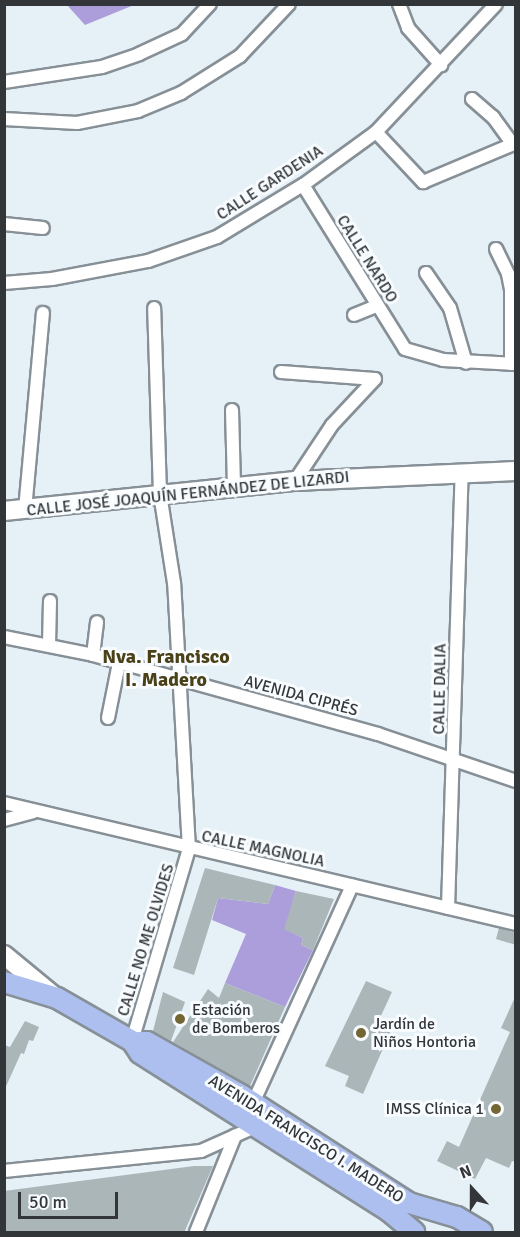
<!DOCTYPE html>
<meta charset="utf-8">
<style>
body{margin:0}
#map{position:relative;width:520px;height:1237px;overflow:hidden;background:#e6f0f7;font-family:Signika,sans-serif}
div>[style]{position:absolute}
.forest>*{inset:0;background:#ac9edb}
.building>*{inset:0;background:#aab6b8}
.roads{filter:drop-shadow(2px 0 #879096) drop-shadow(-2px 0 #879096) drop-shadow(0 2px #879096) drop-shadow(0 -2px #879096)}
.street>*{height:12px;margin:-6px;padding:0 6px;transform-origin:6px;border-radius:6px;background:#fff}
.secondary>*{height:18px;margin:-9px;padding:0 9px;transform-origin:9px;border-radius:9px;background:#fff}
.primary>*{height:20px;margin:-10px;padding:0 10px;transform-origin:10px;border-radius:10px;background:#acbfef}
.dots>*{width:16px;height:16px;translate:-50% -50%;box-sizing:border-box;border:3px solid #f8fcff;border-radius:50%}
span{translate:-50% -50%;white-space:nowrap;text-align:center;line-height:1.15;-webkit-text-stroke:6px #f8fcff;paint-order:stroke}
.street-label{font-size:16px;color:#323639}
.poi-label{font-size:16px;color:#323639}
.left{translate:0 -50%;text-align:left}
.right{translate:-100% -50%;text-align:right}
.quarter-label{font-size:20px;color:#4b4118;font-weight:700}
.frame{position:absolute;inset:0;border:6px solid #323639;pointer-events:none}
.north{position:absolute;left:442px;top:1159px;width:60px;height:60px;-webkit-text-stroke:4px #f8fcff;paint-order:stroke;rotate:339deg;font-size:16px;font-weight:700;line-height:24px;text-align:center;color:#323639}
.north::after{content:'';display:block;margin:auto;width:21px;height:27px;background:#323639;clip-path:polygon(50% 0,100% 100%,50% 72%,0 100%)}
.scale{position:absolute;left:18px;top:1192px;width:100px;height:27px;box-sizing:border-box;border:3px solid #323639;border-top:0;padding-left:8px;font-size:18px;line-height:21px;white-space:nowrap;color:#323639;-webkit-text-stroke:4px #f8fcff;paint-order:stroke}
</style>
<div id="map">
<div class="forest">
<i style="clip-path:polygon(67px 5px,134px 5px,85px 25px)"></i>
<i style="clip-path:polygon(275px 885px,296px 891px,285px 929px,303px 938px,301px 945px,313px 950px,285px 1007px,225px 983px,246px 934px,212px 920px,218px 898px,268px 904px)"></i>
</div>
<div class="building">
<i style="clip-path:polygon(205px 868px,275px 885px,268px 904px,218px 898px,194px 975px,173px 968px)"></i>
<i style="clip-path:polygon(296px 891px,334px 899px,313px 950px,301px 945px,303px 938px,284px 929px)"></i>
<i style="clip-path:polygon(499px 928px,516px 933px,516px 945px,496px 939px)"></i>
<i style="clip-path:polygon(366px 981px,392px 992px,379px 1020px,393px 1026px,363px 1094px,345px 1086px,349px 1076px,325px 1066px)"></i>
<i style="clip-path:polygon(225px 983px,285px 1007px,250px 1086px,173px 1042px,208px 989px,219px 998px)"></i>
<i style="clip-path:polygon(163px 992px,185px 1002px,171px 1041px,153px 1031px)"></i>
<i style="clip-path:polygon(516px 995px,516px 1162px,512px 1161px,509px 1168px,486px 1158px,475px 1179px,437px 1161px,447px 1141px,459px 1147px,510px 1032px,501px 1028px)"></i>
<i style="clip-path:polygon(25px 1021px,39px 1027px,33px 1041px,29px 1040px,24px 1054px,21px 1053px,4px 1091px,4px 1045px,10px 1047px)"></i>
<i style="clip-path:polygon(194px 1166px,213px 1166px,184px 1233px,4px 1233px,4px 1191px)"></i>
</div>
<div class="roads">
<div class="street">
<i style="left:399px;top:4px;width:26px;rotate:69deg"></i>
<i style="left:408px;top:28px;width:50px;rotate:48.3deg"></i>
<i style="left:4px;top:82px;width:99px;rotate:-8.7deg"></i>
<i style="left:102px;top:67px;width:39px;rotate:-19deg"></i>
<i style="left:139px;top:54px;width:47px;rotate:-24.9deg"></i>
<i style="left:182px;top:34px;width:41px;rotate:-47deg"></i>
<i style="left:472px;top:99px;width:28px;rotate:41deg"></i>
<i style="left:493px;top:117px;width:34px;rotate:54deg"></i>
<i style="left:4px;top:119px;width:73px;rotate:3.1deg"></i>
<i style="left:77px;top:123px;width:62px;rotate:-11.1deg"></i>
<i style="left:138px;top:111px;width:47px;rotate:-22.7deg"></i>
<i style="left:181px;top:93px;width:70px;rotate:-32.1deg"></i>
<i style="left:240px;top:56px;width:71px;rotate:-46.7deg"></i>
<i style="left:376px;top:132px;width:69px;rotate:46.8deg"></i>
<i style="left:423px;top:182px;width:101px;rotate:-22.8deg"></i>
<i style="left:303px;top:185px;width:193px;rotate:58.1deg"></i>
<i style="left:405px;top:349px;width:40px;rotate:16deg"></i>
<i style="left:443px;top:360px;width:73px;rotate:3.1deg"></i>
<i style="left:4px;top:224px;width:39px;rotate:6deg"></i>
<i style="left:496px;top:249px;width:28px;rotate:64deg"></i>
<i style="left:508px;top:274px;width:16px;rotate:79deg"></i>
<i style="left:511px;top:290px;width:74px;rotate:90deg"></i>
<i style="left:426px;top:273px;width:42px;rotate:55.6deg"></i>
<i style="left:450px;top:308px;width:57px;rotate:73.8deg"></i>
<i style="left:4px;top:283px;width:48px;rotate:-4.8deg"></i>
<i style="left:52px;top:279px;width:98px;rotate:-10.6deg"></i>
<i style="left:148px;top:261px;width:73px;rotate:-19.2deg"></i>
<i style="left:217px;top:237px;width:100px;rotate:-31.2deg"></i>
<i style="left:303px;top:185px;width:90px;rotate:-36deg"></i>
<i style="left:376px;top:132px;width:175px;rotate:-46.8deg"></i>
<i style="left:354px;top:315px;width:24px;rotate:-22deg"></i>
<i style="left:281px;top:372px;width:94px;rotate:4.3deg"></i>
<i style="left:375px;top:379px;width:63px;rotate:133.1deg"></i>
<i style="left:332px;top:425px;width:67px;rotate:123.5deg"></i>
<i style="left:232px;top:410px;width:76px;rotate:88.5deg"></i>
<i style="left:25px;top:510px;width:198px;rotate:-84.8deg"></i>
<i style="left:4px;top:637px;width:91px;rotate:11.4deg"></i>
<i style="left:93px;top:655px;width:296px;rotate:15.5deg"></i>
<i style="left:378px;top:734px;width:146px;rotate:18.8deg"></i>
<i style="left:49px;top:645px;width:44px;rotate:-88.7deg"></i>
<i style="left:93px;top:655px;width:33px;rotate:-83deg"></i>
<i style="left:108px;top:718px;width:56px;rotate:-78.7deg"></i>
<i style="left:4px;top:803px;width:526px;rotate:13.3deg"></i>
<i style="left:4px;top:820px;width:30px;rotate:-15deg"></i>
<i style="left:448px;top:908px;width:437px;rotate:-88.2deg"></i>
<i style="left:132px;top:1041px;width:200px;rotate:-73.5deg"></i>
<i style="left:189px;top:849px;width:266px;rotate:-93.2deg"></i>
<i style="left:174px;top:583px;width:90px;rotate:-98.9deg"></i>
<i style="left:160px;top:494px;width:186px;rotate:-91.8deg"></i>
<i style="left:253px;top:1103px;width:239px;rotate:-65.5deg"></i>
<i style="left:4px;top:1171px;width:198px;rotate:-5.8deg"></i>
<i style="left:201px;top:1151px;width:64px;rotate:-24.1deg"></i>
<i style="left:196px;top:1232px;width:104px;rotate:-67.9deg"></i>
</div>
<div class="secondary">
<i style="left:4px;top:511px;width:293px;rotate:-5.9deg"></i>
<i style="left:295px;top:481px;width:221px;rotate:-2.6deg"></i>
<i style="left:4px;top:955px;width:66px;rotate:39.5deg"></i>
</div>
<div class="primary">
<i style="left:4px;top:982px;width:55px;rotate:16.8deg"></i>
<i style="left:57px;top:998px;width:86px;rotate:29.8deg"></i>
<i style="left:132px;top:1041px;width:14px;rotate:56deg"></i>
<i style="left:140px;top:1053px;width:295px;rotate:32.4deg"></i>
<i style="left:389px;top:1211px;width:33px;rotate:40deg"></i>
<i style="left:139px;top:1042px;width:8px"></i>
<i style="left:147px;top:1042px;width:108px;rotate:29.4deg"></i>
<i style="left:241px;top:1095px;width:200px;rotate:32.7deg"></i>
<i style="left:409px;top:1203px;width:50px;rotate:16.3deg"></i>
<i style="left:457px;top:1217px;width:29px;rotate:31deg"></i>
</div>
</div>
<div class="dots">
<i style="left:180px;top:1019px;background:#746633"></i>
<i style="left:361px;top:1033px;background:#746633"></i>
<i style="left:496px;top:1109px;background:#746633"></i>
</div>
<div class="street-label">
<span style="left:270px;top:183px;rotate:-33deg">CALLE GARDENIA</span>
<span style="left:367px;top:259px;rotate:58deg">CALLE NARDO</span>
<span style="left:188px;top:494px;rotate:-6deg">CALLE JOSÉ JOAQUÍN FERNÁNDEZ DE LIZARDI</span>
<span style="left:440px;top:689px;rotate:-89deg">CALLE DALIA</span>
<span style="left:301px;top:696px;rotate:15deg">AVENIDA CIPRÉS</span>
<span style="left:263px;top:849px;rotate:12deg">CALLE MAGNOLIA</span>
<span style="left:146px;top:940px;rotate:-73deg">CALLE NO ME OLVIDES</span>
<span style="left:306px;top:1139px;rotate:32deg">AVENIDA FRANCISCO I. MADERO</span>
</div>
<div class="poi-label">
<span class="left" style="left:192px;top:1019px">Estación<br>de Bomberos</span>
<span class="left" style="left:373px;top:1033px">Jardín de<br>Niños Hontoria</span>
<span class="right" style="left:484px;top:1109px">IMSS Clínica 1</span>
</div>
<div class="quarter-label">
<span style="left:166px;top:668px">Nva. Francisco<br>I. Madero</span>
</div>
<div class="frame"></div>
<div class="north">N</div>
<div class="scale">50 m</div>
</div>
